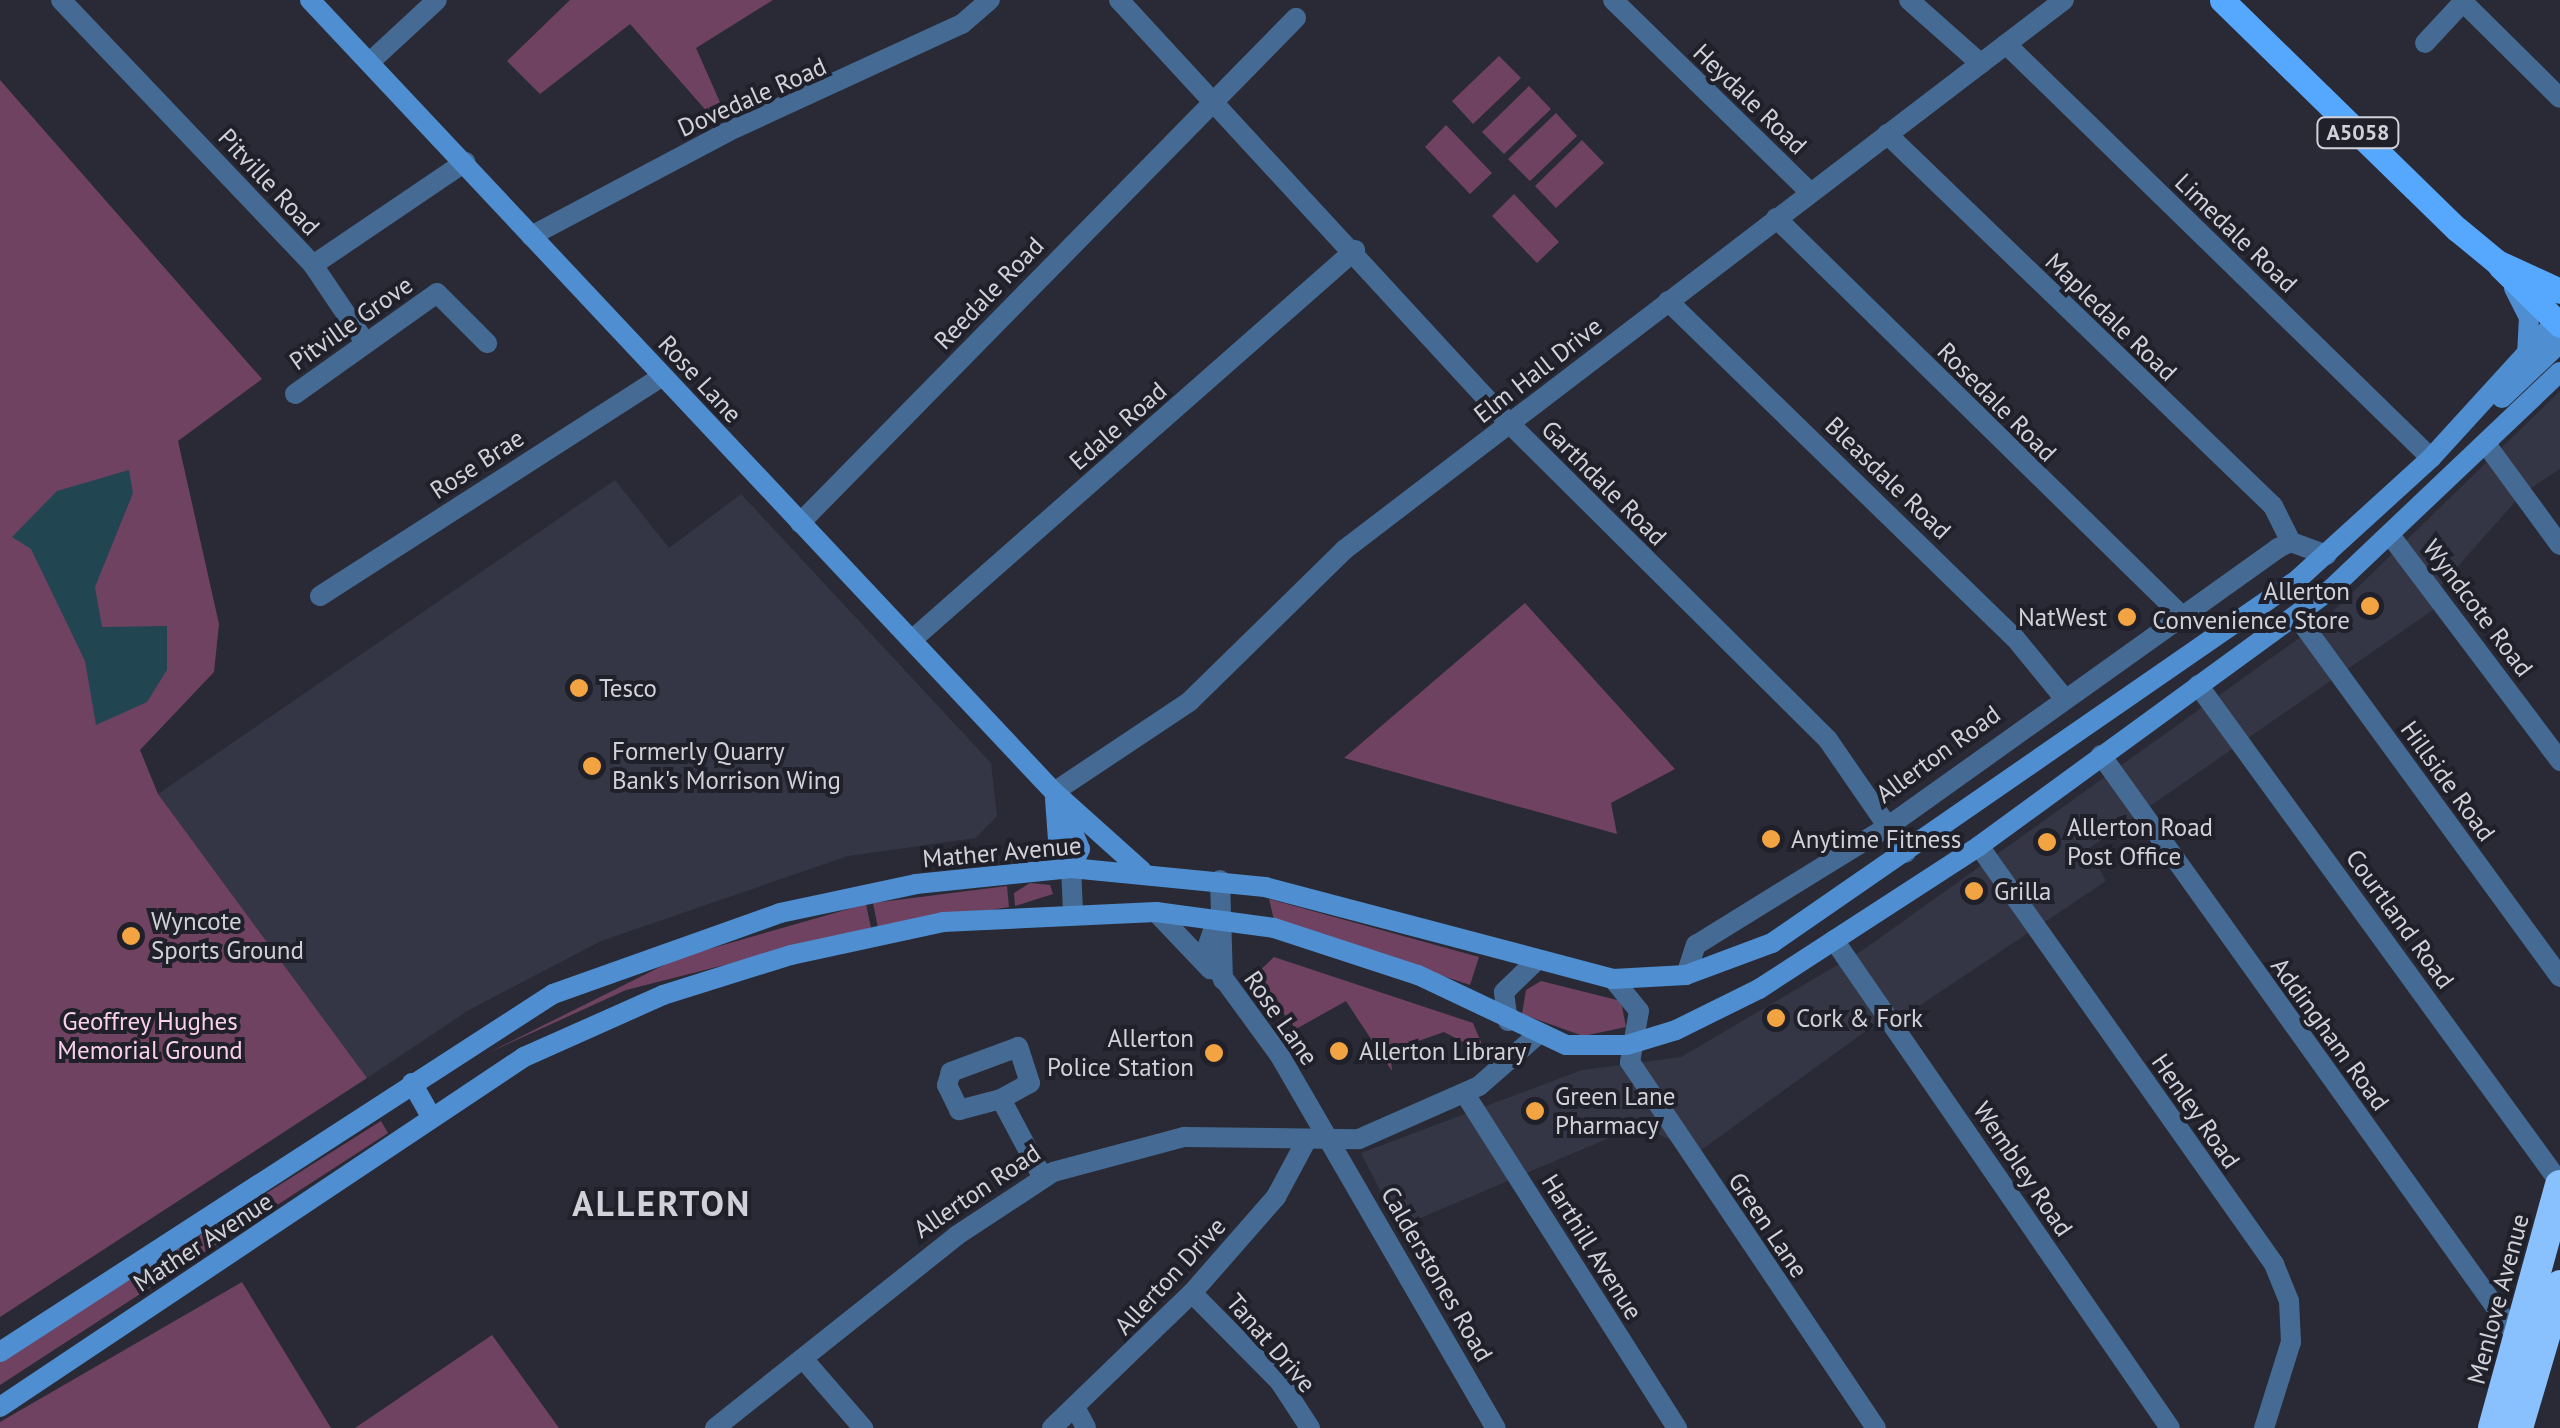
<!DOCTYPE html>
<style>
body{margin:0}
#map{position:relative;width:2560px;height:1428px;overflow:hidden;background:#292a35;font-family:"PT Sans",sans-serif}
div>[style]{position:absolute}
.built>*{inset:0;background:#343645}
.green>*{inset:0;background:#704261}
.water>*{inset:0;background:#214551}
.street>*{height:20px;margin:-10px;padding:0 10px;transform-origin:10px;border-radius:10px;background:#456b94}
.secondary>*{height:20px;margin:-10px;padding:0 10px;transform-origin:10px;border-radius:10px;background:#4f8ed0}
.primary>*{height:25px;margin:-12.5px;padding:0 12.5px;transform-origin:12.5px;border-radius:12.5px;background:#56a8ff}
.highway>*{height:30px;margin:-15px;padding:0 15px;transform-origin:15px;border-radius:15px;background:#89c1fe}
.dots>*{width:28px;height:28px;translate:-50% -50%;box-sizing:border-box;border:5px solid #20202b;border-radius:50%}
span{translate:-50% -50%;white-space:nowrap;text-align:center;line-height:1.15;-webkit-text-stroke:8px #20202b;paint-order:stroke}
.shield-label span{padding:2px 8px;background:#20202b;border:2px solid;border-radius:8px;-webkit-text-stroke-width:0}
.shield-label{font-size:22px;color:#d1d2d9;font-weight:700}
.street-label{font-size:25px;color:#d1d2d9}
.poi-label{font-size:25px;color:#d1d2d9}
.right{translate:-100% -50%;text-align:right}
.left{translate:0 -50%;text-align:left}
.park-label{font-size:25px;color:#fad0eb}
.district-label{font-size:35px;color:#d1d2d9;font-weight:700;letter-spacing:2.5px}
</style>
<div id="map">
<div class="built">
<i style="clip-path:polygon(2560px 391px,2560px 469px,2522px 494px,2435px 592px,2440px 605px,2088px 849px,2106px 881px,1901px 1018px,1877px 1023px,1697px 1153px,1640px 1125px,1399px 1227px,1361px 1153px,1582px 1070px,1681px 1057px,1863px 950px,2323px 621px)"></i>
<i style="clip-path:polygon(615px 480px,669px 548px,741px 494px,991px 763px,997px 816px,976px 838px,848px 856px,601px 941px,469px 1010px,367px 1078px,158px 794px)"></i>
</div>
<div class="green">
<i style="clip-path:polygon(570px 0,773px 0,696px 48px,723px 109px,710px 115px,630px 24px,540px 94px,507px 61px)"></i>
<i style="clip-path:polygon(1499px 56px,1521px 78px,1473px 124px,1452px 101px)"></i>
<i style="clip-path:polygon(0 80px,262px 379px,178px 441px,219px 624px,214px 672px,140px 750px,158px 794px,367px 1078px,0 1317px)"></i>
<i style="clip-path:polygon(1529px 86px,1551px 109px,1504px 154px,1482px 132px)"></i>
<i style="clip-path:polygon(1556px 113px,1577px 136px,1530px 181px,1508px 159px)"></i>
<i style="clip-path:polygon(1446px 125px,1492px 173px,1470px 194px,1425px 147px)"></i>
<i style="clip-path:polygon(1582px 140px,1604px 163px,1556px 208px,1535px 186px)"></i>
<i style="clip-path:polygon(1514px 194px,1559px 242px,1537px 263px,1492px 216px)"></i>
<i style="clip-path:polygon(1525px 603px,1675px 769px,1611px 803px,1617px 834px,1344px 758px)"></i>
<i style="clip-path:polygon(1030px 883px,1050px 885px,1053px 894px,1015px 906px,1014px 893px)"></i>
<i style="clip-path:polygon(1007px 886px,1009px 907px,878px 928px,873px 903px)"></i>
<i style="clip-path:polygon(1269px 899px,1479px 957px,1470px 985px,1274px 920px)"></i>
<i style="clip-path:polygon(866px 904px,871px 928px,626px 990px,488px 1053px,678px 958px)"></i>
<i style="clip-path:polygon(1274px 957px,1473px 1023px,1486px 1054px,1444px 1032px,1390px 1051px,1392px 1071px,1346px 1001px,1296px 1029px,1254px 976px)"></i>
<i style="clip-path:polygon(1541px 981px,1621px 1001px,1626px 1027px,1583px 1036px,1522px 1014px,1526px 990px)"></i>
<i style="clip-path:polygon(381px 1121px,388px 1133px,0 1385px,0 1361px)"></i>
<i style="clip-path:polygon(242px 1282px,331px 1428px,0 1428px,0 1422px)"></i>
<i style="clip-path:polygon(492px 1335px,559px 1428px,355px 1428px)"></i>
</div>
<div class="water">
<i style="clip-path:polygon(129px 470px,133px 493px,95px 587px,102px 627px,167px 626px,167px 670px,147px 702px,96px 725px,85px 661px,31px 549px,12px 537px,57px 491px)"></i>
</div>
<div class="street">
<i style="left:61px;top:0;width:366px;rotate:46.4deg"></i>
<i style="left:313px;top:265px;width:184px;rotate:-34.1deg"></i>
<i style="left:1119px;top:0;width:577px;rotate:47.32deg"></i>
<i style="left:1510px;top:424px;width:448px;rotate:44.8deg"></i>
<i style="left:1828px;top:740px;width:137px;rotate:55.4deg"></i>
<i style="left:1613px;top:0;width:275px;rotate:44.3deg"></i>
<i style="left:1909px;top:0;width:96px;rotate:41.6deg"></i>
<i style="left:2461px;top:0;width:139px;rotate:44.7deg"></i>
<i style="left:2425px;top:43px;width:59px;rotate:-47.1deg"></i>
<i style="left:2006px;top:44px;width:593px;rotate:44.25deg"></i>
<i style="left:370px;top:62px;width:91px;rotate:-42.8deg"></i>
<i style="left:1887px;top:134px;width:536px;rotate:43.94deg"></i>
<i style="left:2273px;top:506px;width:40px;rotate:63.4deg"></i>
<i style="left:1776px;top:218px;width:573px;rotate:44.43deg"></i>
<i style="left:531px;top:236px;width:224px;rotate:-27.9deg"></i>
<i style="left:729px;top:131px;width:256px;rotate:-24.7deg"></i>
<i style="left:962px;top:24px;width:37px;rotate:-41deg"></i>
<i style="left:313px;top:265px;width:93px;rotate:56deg"></i>
<i style="left:1668px;top:301px;width:484px;rotate:44.2deg"></i>
<i style="left:2015px;top:638px;width:79px;rotate:50.7deg"></i>
<i style="left:295px;top:394px;width:174px;rotate:-35.4deg"></i>
<i style="left:437px;top:293px;width:71px;rotate:45deg"></i>
<i style="left:2486px;top:444px;width:125px;rotate:53.8deg"></i>
<i style="left:800px;top:523px;width:708px;rotate:-45.52deg"></i>
<i style="left:2390px;top:535px;width:283px;rotate:53deg"></i>
<i style="left:320px;top:596px;width:407px;rotate:-32.7deg"></i>
<i style="left:2296px;top:615px;width:448px;rotate:53.9deg"></i>
<i style="left:913px;top:639px;width:589px;rotate:-41.35deg"></i>
<i style="left:2198px;top:685px;width:616px;rotate:53.99deg"></i>
<i style="left:2101px;top:755px;width:719px;rotate:54.45deg"></i>
<i style="left:1054px;top:792px;width:162px;rotate:-33.7deg"></i>
<i style="left:1189px;top:702px;width:217px;rotate:-44.4deg"></i>
<i style="left:1344px;top:550px;width:906px;rotate:-37.38deg"></i>
<i style="left:1979px;top:846px;width:512px;rotate:54.79deg"></i>
<i style="left:2274px;top:1264px;width:40px;rotate:68deg"></i>
<i style="left:2289px;top:1301px;width:41px;rotate:87.2deg"></i>
<i style="left:2291px;top:1342px;width:90px;rotate:107.4deg"></i>
<i style="left:1071px;top:868px;width:43px;rotate:87.3deg"></i>
<i style="left:1220px;top:880px;width:100px;rotate:88.3deg"></i>
<i style="left:1156px;top:912px;width:79px;rotate:46.5deg"></i>
<i style="left:1217px;top:919px;width:36px;rotate:109deg"></i>
<i style="left:1205px;top:953px;width:127px;rotate:53.9deg"></i>
<i style="left:1280px;top:1056px;width:430px;rotate:59.9deg"></i>
<i style="left:1834px;top:940px;width:592px;rotate:55.45deg"></i>
<i style="left:1686px;top:975px;width:32px;rotate:-72deg"></i>
<i style="left:1696px;top:945px;width:228px;rotate:-31.7deg"></i>
<i style="left:1890px;top:825px;width:477px;rotate:-35.5deg"></i>
<i style="left:2278px;top:548px;width:14px;rotate:-25deg"></i>
<i style="left:2291px;top:542px;width:38px;rotate:20deg"></i>
<i style="left:1613px;top:979px;width:41px;rotate:50.9deg"></i>
<i style="left:1639px;top:1011px;width:52px;rotate:100deg"></i>
<i style="left:1630px;top:1062px;width:441px;rotate:56.1deg"></i>
<i style="left:1508px;top:1021px;width:29px;rotate:-98deg"></i>
<i style="left:1504px;top:992px;width:43px;rotate:-44.1deg"></i>
<i style="left:1465px;top:1094px;width:396px;rotate:57.6deg"></i>
<i style="left:1001px;top:1099px;width:33px;rotate:-29deg"></i>
<i style="left:1030px;top:1083px;width:38px;rotate:-108deg"></i>
<i style="left:1018px;top:1047px;width:72px;rotate:159.5deg"></i>
<i style="left:951px;top:1072px;width:14px;rotate:107deg"></i>
<i style="left:947px;top:1085px;width:28px;rotate:64deg"></i>
<i style="left:959px;top:1110px;width:43px;rotate:-14.7deg"></i>
<i style="left:1001px;top:1099px;width:89px;rotate:62deg"></i>
<i style="left:1192px;top:1293px;width:125px;rotate:45.3deg"></i>
<i style="left:1280px;top:1382px;width:55px;rotate:56.9deg"></i>
<i style="left:805px;top:1361px;width:89px;rotate:49.1deg"></i>
<i style="left:1076px;top:1409px;width:21px;rotate:62deg"></i>
<i style="left:715px;top:1428px;width:308px;rotate:-38.5deg"></i>
<i style="left:956px;top:1236px;width:116px;rotate:-33.4deg"></i>
<i style="left:1053px;top:1172px;width:136px;rotate:-15deg"></i>
<i style="left:1184px;top:1137px;width:175px;rotate:0.7deg"></i>
<i style="left:1359px;top:1139px;width:131px;rotate:-23.8deg"></i>
<i style="left:1479px;top:1086px;width:74px;rotate:-41.2deg"></i>
<i style="left:1052px;top:1428px;width:194px;rotate:-44deg"></i>
<i style="left:1192px;top:1293px;width:128px;rotate:-48.8deg"></i>
<i style="left:1276px;top:1197px;width:61px;rotate:-61.8deg"></i>
</div>
<div class="secondary">
<i style="left:310px;top:0;width:1087px;rotate:46.79deg"></i>
<i style="left:1054px;top:792px;width:118px;rotate:41.9deg"></i>
<i style="left:2514px;top:288px;width:33px;rotate:63deg"></i>
<i style="left:2529px;top:317px;width:35px;rotate:93deg"></i>
<i style="left:2502px;top:398px;width:80px;rotate:-43.5deg"></i>
<i style="left:1055px;top:799px;width:55px;rotate:85.8deg"></i>
<i style="left:1059px;top:854px;width:18px;rotate:49deg"></i>
<i style="left:1060px;top:802px;width:51px;rotate:66.9deg"></i>
<i style="left:1080px;top:849px;width:21px;rotate:115deg"></i>
<i style="left:412px;top:1083px;width:40px;rotate:60.3deg"></i>
<i style="left:0;top:1352px;width:659px;rotate:-32.92deg"></i>
<i style="left:553px;top:994px;width:241px;rotate:-19.6deg"></i>
<i style="left:780px;top:913px;width:139px;rotate:-12deg"></i>
<i style="left:916px;top:884px;width:156px;rotate:-5.9deg"></i>
<i style="left:1071px;top:868px;width:195px;rotate:5.6deg"></i>
<i style="left:1265px;top:887px;width:360px;rotate:14.8deg"></i>
<i style="left:1613px;top:979px;width:73px;rotate:-3.1deg"></i>
<i style="left:1686px;top:975px;width:92px;rotate:-20.4deg"></i>
<i style="left:1772px;top:943px;width:638px;rotate:-34.66deg"></i>
<i style="left:2297px;top:580px;width:181px;rotate:-42.3deg"></i>
<i style="left:2431px;top:458px;width:185px;rotate:-47.6deg"></i>
<i style="left:0;top:1407px;width:630px;rotate:-33.74deg"></i>
<i style="left:524px;top:1057px;width:152px;rotate:-24deg"></i>
<i style="left:663px;top:995px;width:134px;rotate:-17.4deg"></i>
<i style="left:791px;top:955px;width:156px;rotate:-12.2deg"></i>
<i style="left:943px;top:922px;width:213px;rotate:-2.7deg"></i>
<i style="left:1156px;top:912px;width:119px;rotate:7.7deg"></i>
<i style="left:1274px;top:928px;width:151px;rotate:18.1deg"></i>
<i style="left:1418px;top:975px;width:164px;rotate:25.3deg"></i>
<i style="left:1566px;top:1045px;width:61px"></i>
<i style="left:1627px;top:1045px;width:51px;rotate:-17deg"></i>
<i style="left:1676px;top:1030px;width:93px;rotate:-26.3deg"></i>
<i style="left:1759px;top:989px;width:262px;rotate:-33deg"></i>
<i style="left:1979px;top:846px;width:433px;rotate:-36.1deg"></i>
<i style="left:2329px;top:591px;width:318px;rotate:-43.5deg"></i>
</div>
<div class="primary">
<i style="left:2222px;top:0;width:328px;rotate:44.3deg"></i>
<i style="left:2457px;top:229px;width:52px;rotate:39.5deg"></i>
<i style="left:2497px;top:262px;width:69px;rotate:24.7deg"></i>
<i style="left:2500px;top:266px;width:84px;rotate:44.5deg"></i>
</div>
<div class="highway">
<i style="left:2493px;top:1428px;width:252px;rotate:-74.6deg"></i>
<i style="left:2518px;top:1428px;width:149px;rotate:-73.6deg"></i>
</div>
<div class="dots">
<i style="left:2370px;top:606px;background:#f3a442"></i>
<i style="left:2127px;top:617px;background:#f3a442"></i>
<i style="left:579px;top:688px;background:#f3a442"></i>
<i style="left:592px;top:766px;background:#f3a442"></i>
<i style="left:1771px;top:839px;background:#f3a442"></i>
<i style="left:2047px;top:842px;background:#f3a442"></i>
<i style="left:1974px;top:891px;background:#f3a442"></i>
<i style="left:131px;top:936px;background:#f3a442"></i>
<i style="left:1776px;top:1018px;background:#f3a442"></i>
<i style="left:1339px;top:1051px;background:#f3a442"></i>
<i style="left:1214px;top:1053px;background:#f3a442"></i>
<i style="left:1535px;top:1111px;background:#f3a442"></i>
</div>
<div class="shield-label">
<span style="left:2358px;top:133px">A5058</span>
</div>
<div class="street-label">
<span style="left:752px;top:97px;rotate:-24deg">Dovedale Road</span>
<span style="left:1750px;top:99px;rotate:44deg">Heydale Road</span>
<span style="left:269px;top:182px;rotate:47deg">Pitville Road</span>
<span style="left:2236px;top:233px;rotate:44deg">Limedale Road</span>
<span style="left:989px;top:293px;rotate:-46deg">Reedale Road</span>
<span style="left:2111px;top:317px;rotate:44deg">Mapledale Road</span>
<span style="left:351px;top:323px;rotate:-35deg">Pitville Grove</span>
<span style="left:1538px;top:370px;rotate:-38deg">Elm Hall Drive</span>
<span style="left:700px;top:379px;rotate:47deg">Rose Lane</span>
<span style="left:1997px;top:402px;rotate:45deg">Rosedale Road</span>
<span style="left:1118px;top:426px;rotate:-41deg">Edale Road</span>
<span style="left:477px;top:464px;rotate:-33deg">Rose Brae</span>
<span style="left:1888px;top:478px;rotate:44deg">Bleasdale Road</span>
<span style="left:1604px;top:483px;rotate:45deg">Garthdale Road</span>
<span style="left:2478px;top:608px;rotate:53deg">Wyndcote Road</span>
<span style="left:1938px;top:754px;rotate:-36deg">Allerton Road</span>
<span style="left:2448px;top:781px;rotate:54deg">Hillside Road</span>
<span style="left:1002px;top:852px;rotate:-5deg">Mather Avenue</span>
<span style="left:2400px;top:919px;rotate:54deg">Courtland Road</span>
<span style="left:1281px;top:1018px;rotate:55deg">Rose Lane</span>
<span style="left:2330px;top:1034px;rotate:54deg">Addingham Road</span>
<span style="left:2196px;top:1111px;rotate:55deg">Henley Road</span>
<span style="left:2023px;top:1169px;rotate:56deg">Wembley Road</span>
<span style="left:977px;top:1191px;rotate:-34deg">Allerton Road</span>
<span style="left:1768px;top:1225px;rotate:56deg">Green Lane</span>
<span style="left:203px;top:1242px;rotate:-33deg">Mather Avenue</span>
<span style="left:1592px;top:1247px;rotate:58deg">Harthill Avenue</span>
<span style="left:1437px;top:1274px;rotate:60deg">Calderstones Road</span>
<span style="left:1170px;top:1276px;rotate:-47deg">Allerton Drive</span>
<span style="left:2498px;top:1299px;rotate:-75deg">Menlove Avenue</span>
<span style="left:1271px;top:1343px;rotate:49deg">Tanat Drive</span>
</div>
<div class="poi-label">
<span class="right" style="left:2350px;top:606px">Allerton<br>Convenience Store</span>
<span class="right" style="left:2107px;top:617px">NatWest</span>
<span class="left" style="left:599px;top:688px">Tesco</span>
<span class="left" style="left:612px;top:766px">Formerly Quarry<br>Bank's Morrison Wing</span>
<span class="left" style="left:2067px;top:842px">Allerton Road<br>Post Office</span>
<span class="left" style="left:1791px;top:839px">Anytime Fitness</span>
<span class="left" style="left:1994px;top:891px">Grilla</span>
<span class="left" style="left:151px;top:936px">Wyncote<br>Sports Ground</span>
<span class="left" style="left:1796px;top:1018px">Cork &amp; Fork</span>
<span class="right" style="left:1194px;top:1053px">Allerton<br>Police Station</span>
<span class="left" style="left:1359px;top:1051px">Allerton Library</span>
<span class="left" style="left:1555px;top:1111px">Green Lane<br>Pharmacy</span>
</div>
<div class="park-label">
<span style="left:150px;top:1036px">Geoffrey Hughes<br>Memorial Ground</span>
</div>
<div class="district-label">
<span style="left:662px;top:1203px">ALLERTON</span>
</div>
</div>
